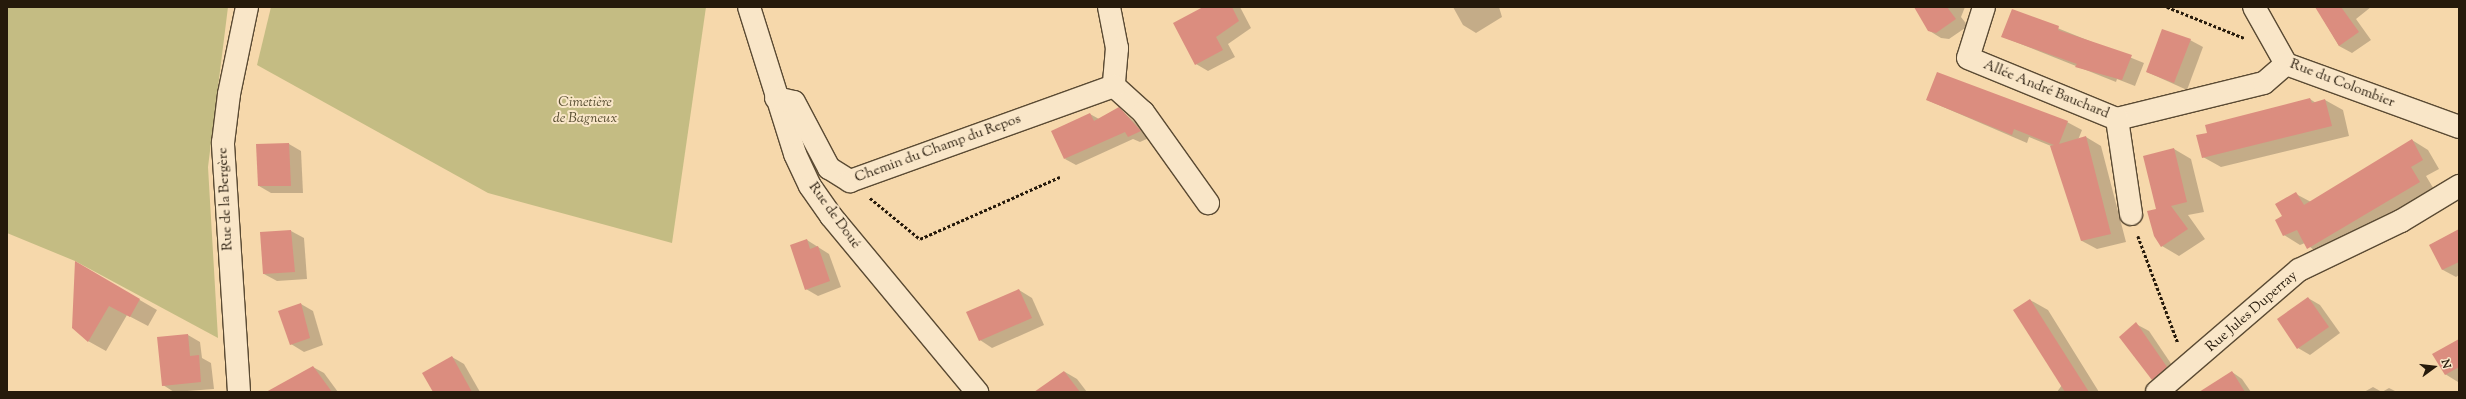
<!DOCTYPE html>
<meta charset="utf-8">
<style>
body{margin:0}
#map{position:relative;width:2466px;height:399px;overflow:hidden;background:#f6d8ab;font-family:"Sorts Mill Goudy",serif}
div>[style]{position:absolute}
.green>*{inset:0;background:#c4bc83}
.shadow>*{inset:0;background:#0003}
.building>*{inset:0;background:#db8d7f}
.path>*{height:2.5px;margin-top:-1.25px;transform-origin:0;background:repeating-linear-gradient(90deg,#261a0b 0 3px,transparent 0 5px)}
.roads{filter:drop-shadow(1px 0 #5a4a33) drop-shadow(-1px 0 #5a4a33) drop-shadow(0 1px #5a4a33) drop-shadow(0 -1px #5a4a33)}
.minor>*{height:22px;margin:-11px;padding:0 11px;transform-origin:11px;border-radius:11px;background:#f9e6c8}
span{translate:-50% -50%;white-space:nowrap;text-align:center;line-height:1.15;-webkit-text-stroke:4px #f9e6c8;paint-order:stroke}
.street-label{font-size:14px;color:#261a0b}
.park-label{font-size:14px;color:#554b2f;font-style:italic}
.frame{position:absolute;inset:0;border:8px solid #261a0b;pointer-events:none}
.north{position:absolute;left:2414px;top:347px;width:40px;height:40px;-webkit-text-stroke:3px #f9e6c8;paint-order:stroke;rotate:75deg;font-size:11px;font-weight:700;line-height:16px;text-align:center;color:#261a0b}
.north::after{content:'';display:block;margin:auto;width:14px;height:18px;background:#261a0b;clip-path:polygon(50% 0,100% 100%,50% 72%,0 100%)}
</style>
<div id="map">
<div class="green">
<i style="clip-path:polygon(7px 7px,228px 7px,208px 167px,218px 338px,75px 261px,7px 233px)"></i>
<i style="clip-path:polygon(271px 7px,706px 7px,672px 243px,488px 193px,257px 65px)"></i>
</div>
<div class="shadow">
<i style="clip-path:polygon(1205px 7px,1240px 7px,1251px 28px,1228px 44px,1235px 57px,1208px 71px,1196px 64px)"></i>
<i style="clip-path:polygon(1453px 7px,1499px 7px,1502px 17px,1476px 33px,1463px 25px)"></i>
<i style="clip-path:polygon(1919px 7px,1965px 7px,1961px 17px,1968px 26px,1949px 39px,1941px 38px,1928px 30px)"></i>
<i style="clip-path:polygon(2316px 7px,2371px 7px,2356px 19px,2371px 40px,2352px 53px,2339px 46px)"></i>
<i style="clip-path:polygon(2013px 10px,2144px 63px,2135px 86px,2117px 79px,2116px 82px,2003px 37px)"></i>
<i style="clip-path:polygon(2190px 40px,2203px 47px,2187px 90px,2147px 72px)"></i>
<i style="clip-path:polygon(2310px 99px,2316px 103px,2325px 100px,2343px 110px,2349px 136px,2221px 167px,2203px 157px,2209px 133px)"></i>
<i style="clip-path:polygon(1927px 100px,2067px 122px,2082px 130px,2078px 140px,2086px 137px,2101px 146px,2126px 242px,2097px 249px,2082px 241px,2051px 146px,2029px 137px,2027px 143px)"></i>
<i style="clip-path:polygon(1119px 108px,1151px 137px,1140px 142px,1133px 139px,1076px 165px,1065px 159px,1090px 114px,1099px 119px)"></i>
<i style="clip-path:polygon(2412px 140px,2428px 150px,2439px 169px,2426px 176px,2435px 191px,2324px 258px,2305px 243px,2300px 245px,2284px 235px,2283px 216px,2296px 194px,2311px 202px)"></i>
<i style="clip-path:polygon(289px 144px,301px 151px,303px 193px,271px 193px,259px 186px)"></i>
<i style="clip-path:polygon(2174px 149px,2191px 159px,2204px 212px,2188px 215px,2205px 239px,2179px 256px,2162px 246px,2157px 210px)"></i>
<i style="clip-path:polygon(2459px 230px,2459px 275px,2456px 277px,2443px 270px,2430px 245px)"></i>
<i style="clip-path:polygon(291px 231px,304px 238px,307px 279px,277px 281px,264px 274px,261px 233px)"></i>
<i style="clip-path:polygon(807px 240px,829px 254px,841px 287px,818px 296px,806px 289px)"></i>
<i style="clip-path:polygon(76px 263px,157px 310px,148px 326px,127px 315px,106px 351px,88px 341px)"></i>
<i style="clip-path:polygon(1019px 290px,1032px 298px,1044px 325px,992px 348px,980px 340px)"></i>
<i style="clip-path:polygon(2308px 298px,2320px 305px,2340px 333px,2310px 355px,2298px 348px)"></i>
<i style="clip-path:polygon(2030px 300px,2048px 310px,2099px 392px,2057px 392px,2062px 385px)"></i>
<i style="clip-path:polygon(301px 304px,313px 311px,323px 345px,304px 352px,291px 344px)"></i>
<i style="clip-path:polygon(2136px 324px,2149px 331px,2178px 374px,2164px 385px,2152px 378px)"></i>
<i style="clip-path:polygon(188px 335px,200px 342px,202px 358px,211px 363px,214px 389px,174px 392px,163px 385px)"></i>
<i style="clip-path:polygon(2459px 340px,2459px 381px,2458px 382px,2445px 374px)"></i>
<i style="clip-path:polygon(452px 357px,464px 364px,480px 392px,434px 392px)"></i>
<i style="clip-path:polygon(313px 367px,324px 373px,338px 392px,268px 392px)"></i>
<i style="clip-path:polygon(1065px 372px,1077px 379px,1087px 392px,1046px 392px)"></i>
<i style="clip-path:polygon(2232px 372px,2242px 379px,2251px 392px,2209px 392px)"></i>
<i style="clip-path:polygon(2373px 387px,2382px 392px,2389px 388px,2397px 392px,2364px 392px)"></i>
</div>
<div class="building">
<i style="clip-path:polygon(1203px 7px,1232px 7px,1239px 21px,1216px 37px,1223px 50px,1195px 65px,1173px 23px)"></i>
<i style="clip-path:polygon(1914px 7px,1947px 7px,1956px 19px,1936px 33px,1928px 31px)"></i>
<i style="clip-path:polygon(2315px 7px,2341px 7px,2359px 32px,2339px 46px)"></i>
<i style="clip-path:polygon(2012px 9px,2059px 26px,2058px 30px,2132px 55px,2122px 80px,2075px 67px,2077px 64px,2001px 37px)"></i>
<i style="clip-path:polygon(2162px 29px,2191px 39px,2174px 83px,2146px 72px)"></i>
<i style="clip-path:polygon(1937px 72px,2068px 121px,2059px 144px,2086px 136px,2111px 234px,2081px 241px,2050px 146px,2054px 145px,2014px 129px,2012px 135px,1926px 100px)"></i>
<i style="clip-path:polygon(2310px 98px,2312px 103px,2325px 99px,2332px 126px,2202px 158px,2196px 135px,2207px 133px,2205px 125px)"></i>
<i style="clip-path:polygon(1119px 107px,1141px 131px,1128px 137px,1125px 132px,1064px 159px,1051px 131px,1090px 113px,1094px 121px)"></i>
<i style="clip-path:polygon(2412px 139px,2423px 160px,2411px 167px,2420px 182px,2307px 249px,2297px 230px,2283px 236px,2275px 220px,2282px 216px,2275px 204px,2296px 192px,2304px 205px)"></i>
<i style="clip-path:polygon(289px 143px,291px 186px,258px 186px,256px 144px)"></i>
<i style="clip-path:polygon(2174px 148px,2187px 202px,2171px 206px,2188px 229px,2161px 247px,2154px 236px,2147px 211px,2156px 209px,2143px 156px)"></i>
<i style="clip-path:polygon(2459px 229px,2459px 262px,2442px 270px,2429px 245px)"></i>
<i style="clip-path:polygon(291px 230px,295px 272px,263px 274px,260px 232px)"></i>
<i style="clip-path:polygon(807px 239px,810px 249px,818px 246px,830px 281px,805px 290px,790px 245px)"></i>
<i style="clip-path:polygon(75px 261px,140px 299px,130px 317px,109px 306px,88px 342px,72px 328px)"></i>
<i style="clip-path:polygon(1019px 289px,1032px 318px,979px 341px,966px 312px)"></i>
<i style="clip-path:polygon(2308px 297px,2329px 327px,2297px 349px,2277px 319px)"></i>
<i style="clip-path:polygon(2030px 299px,2089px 392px,2065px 392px,2013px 310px)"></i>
<i style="clip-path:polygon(301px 303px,310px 338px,290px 345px,278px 311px)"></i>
<i style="clip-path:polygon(2136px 322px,2167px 367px,2152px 380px,2119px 337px)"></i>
<i style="clip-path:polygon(188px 334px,190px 356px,199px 355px,201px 382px,162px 386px,157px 337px)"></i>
<i style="clip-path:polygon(2459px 339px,2459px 367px,2445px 375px,2432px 354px)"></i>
<i style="clip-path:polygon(452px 356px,472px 392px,433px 392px,422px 373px)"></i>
<i style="clip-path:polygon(313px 366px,332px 392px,266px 392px)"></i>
<i style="clip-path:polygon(1064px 371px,1080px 392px,1034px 392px)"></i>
<i style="clip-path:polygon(2232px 371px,2245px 392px,2199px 392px)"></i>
</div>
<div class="path">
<i style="left:2167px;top:7px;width:83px;rotate:21.9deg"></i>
<i style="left:870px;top:198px;width:65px;rotate:39.4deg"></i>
<i style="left:920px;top:239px;width:153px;rotate:-23.9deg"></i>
<i style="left:2138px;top:236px;width:114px;rotate:69.5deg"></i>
</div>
<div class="roads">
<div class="minor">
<i style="left:749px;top:7px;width:154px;rotate:72.6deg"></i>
<i style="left:795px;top:154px;width:35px;rotate:65deg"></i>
<i style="left:810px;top:186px;width:37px;rotate:55deg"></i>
<i style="left:831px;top:216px;width:229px;rotate:50.3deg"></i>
<i style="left:1109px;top:7px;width:42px;rotate:79deg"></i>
<i style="left:1117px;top:48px;width:38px;rotate:95deg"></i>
<i style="left:1114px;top:86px;width:39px;rotate:42deg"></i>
<i style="left:1143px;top:112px;width:112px;rotate:54.5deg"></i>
<i style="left:1984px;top:7px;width:53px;rotate:107.4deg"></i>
<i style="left:1968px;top:58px;width:161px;rotate:22.3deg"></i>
<i style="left:2117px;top:119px;width:151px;rotate:-13.8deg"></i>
<i style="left:2264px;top:83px;width:29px;rotate:-41deg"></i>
<i style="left:2254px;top:7px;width:65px;rotate:60.7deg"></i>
<i style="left:2286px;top:64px;width:184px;rotate:20deg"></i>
<i style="left:776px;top:98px;width:18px;rotate:13deg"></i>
<i style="left:794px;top:102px;width:75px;rotate:62.1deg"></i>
<i style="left:829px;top:168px;width:25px;rotate:32deg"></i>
<i style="left:850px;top:181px;width:281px;rotate:-19.8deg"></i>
<i style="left:2117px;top:119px;width:96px;rotate:81.6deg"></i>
<i style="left:239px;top:392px;width:250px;rotate:-93.7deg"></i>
<i style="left:223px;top:143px;width:49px;rotate:-83deg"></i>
<i style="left:229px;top:94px;width:89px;rotate:-78.3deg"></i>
<i style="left:2157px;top:392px;width:187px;rotate:-40.7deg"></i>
<i style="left:2299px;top:270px;width:113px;rotate:-25.7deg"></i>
<i style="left:2401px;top:221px;width:68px;rotate:-31.1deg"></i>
</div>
</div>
<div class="street-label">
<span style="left:2342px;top:84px;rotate:21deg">Rue du Colombier</span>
<span style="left:2046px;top:90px;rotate:22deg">Allée André Bauchard</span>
<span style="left:938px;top:149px;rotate:-20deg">Chemin du Champ du Repos</span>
<span style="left:226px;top:199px;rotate:-93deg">Rue de la Bergère</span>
<span style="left:834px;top:216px;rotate:54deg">Rue de Doué</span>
<span style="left:2252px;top:312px;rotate:-41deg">Rue Jules Duperray</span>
</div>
<div class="park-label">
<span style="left:585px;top:111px">Cimetière<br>de Bagneux</span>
</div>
<div class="frame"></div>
<div class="north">N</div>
</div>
